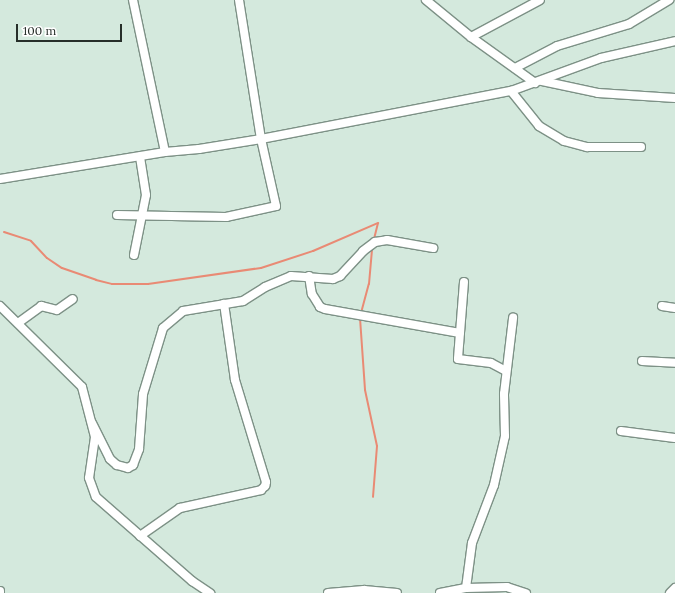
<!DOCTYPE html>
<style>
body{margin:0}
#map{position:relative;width:675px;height:593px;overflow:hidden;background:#d4e9dd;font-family:Lora,serif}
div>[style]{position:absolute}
.stream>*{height:2px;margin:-1px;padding:0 1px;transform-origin:1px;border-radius:1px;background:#e98a74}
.roads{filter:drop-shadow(1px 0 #7d9186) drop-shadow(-1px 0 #7d9186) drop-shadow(0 1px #7d9186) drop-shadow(0 -1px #7d9186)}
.minor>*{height:8px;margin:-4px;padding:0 4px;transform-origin:4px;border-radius:4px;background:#fff}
span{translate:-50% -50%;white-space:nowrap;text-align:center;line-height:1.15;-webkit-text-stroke:3.5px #fff;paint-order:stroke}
.scale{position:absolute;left:16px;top:24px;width:106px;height:18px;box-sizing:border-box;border:2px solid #262e29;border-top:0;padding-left:5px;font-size:12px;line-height:14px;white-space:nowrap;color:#262e29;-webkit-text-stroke:3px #fff;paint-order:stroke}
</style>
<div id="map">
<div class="stream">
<i style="left:4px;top:232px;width:28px;rotate:18deg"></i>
<i style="left:31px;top:241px;width:23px;rotate:47deg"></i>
<i style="left:47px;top:258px;width:18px;rotate:34deg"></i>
<i style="left:62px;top:268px;width:36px;rotate:19deg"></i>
<i style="left:96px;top:280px;width:16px;rotate:14deg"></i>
<i style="left:112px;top:284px;width:36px"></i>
<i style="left:148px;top:284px;width:114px;rotate:-8.1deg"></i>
<i style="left:261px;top:268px;width:55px;rotate:-18.1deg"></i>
<i style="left:313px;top:251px;width:71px;rotate:-23.3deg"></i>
<i style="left:374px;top:239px;width:16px;rotate:-76deg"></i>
<i style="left:361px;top:313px;width:30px;rotate:-75deg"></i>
<i style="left:369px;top:284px;width:37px;rotate:-85deg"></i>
<i style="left:360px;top:318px;width:72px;rotate:86deg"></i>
<i style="left:365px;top:390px;width:57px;rotate:77.9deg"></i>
<i style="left:377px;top:446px;width:51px;rotate:94.5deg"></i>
</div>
<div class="roads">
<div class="minor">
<i style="left:133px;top:0;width:155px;rotate:78.1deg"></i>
<i style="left:426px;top:0;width:58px;rotate:39.4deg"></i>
<i style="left:471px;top:37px;width:79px;rotate:35.7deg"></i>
<i style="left:471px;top:37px;width:78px;rotate:-28.2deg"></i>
<i style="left:515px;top:68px;width:47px;rotate:-27.6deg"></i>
<i style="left:557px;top:46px;width:75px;rotate:-17deg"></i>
<i style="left:629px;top:24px;width:47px;rotate:-31deg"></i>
<i style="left:542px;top:81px;width:57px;rotate:12.1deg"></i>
<i style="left:598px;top:93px;width:77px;rotate:3.7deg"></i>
<i style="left:511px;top:91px;width:45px;rotate:51.3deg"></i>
<i style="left:539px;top:126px;width:29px;rotate:31deg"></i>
<i style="left:564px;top:141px;width:24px;rotate:15deg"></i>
<i style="left:587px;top:147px;width:54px"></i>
<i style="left:0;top:179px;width:167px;rotate:-9.3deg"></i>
<i style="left:165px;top:152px;width:34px;rotate:-5deg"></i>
<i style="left:199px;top:149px;width:63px;rotate:-9.2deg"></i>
<i style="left:261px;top:139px;width:255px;rotate:-10.9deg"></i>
<i style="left:511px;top:91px;width:96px;rotate:-20.1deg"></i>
<i style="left:601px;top:58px;width:76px;rotate:-12.9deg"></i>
<i style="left:117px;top:215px;width:109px;rotate:1.1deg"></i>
<i style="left:226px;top:217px;width:51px;rotate:-12.4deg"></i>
<i style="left:276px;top:206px;width:69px;rotate:-102.6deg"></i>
<i style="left:261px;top:139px;width:141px;rotate:-99deg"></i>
<i style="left:134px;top:255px;width:61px;rotate:-78.7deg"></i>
<i style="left:146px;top:195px;width:39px;rotate:-99deg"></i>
<i style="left:309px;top:276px;width:18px;rotate:81deg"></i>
<i style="left:312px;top:294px;width:15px;rotate:58deg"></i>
<i style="left:320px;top:307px;width:5px;rotate:22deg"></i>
<i style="left:325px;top:309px;width:137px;rotate:10.1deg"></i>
<i style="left:464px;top:282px;width:77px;rotate:94.5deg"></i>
<i style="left:458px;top:359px;width:33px;rotate:7deg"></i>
<i style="left:491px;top:363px;width:17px;rotate:28deg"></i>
<i style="left:0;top:306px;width:115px;rotate:44.6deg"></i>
<i style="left:82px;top:387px;width:52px;rotate:75.4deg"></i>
<i style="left:95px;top:437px;width:41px;rotate:98.3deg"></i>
<i style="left:89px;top:478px;width:20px;rotate:70deg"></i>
<i style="left:96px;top:497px;width:128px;rotate:41.2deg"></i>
<i style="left:192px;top:581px;width:22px;rotate:34deg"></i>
<i style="left:662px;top:306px;width:13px;rotate:9deg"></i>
<i style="left:18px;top:323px;width:29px;rotate:-36deg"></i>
<i style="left:41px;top:306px;width:16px;rotate:14deg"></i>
<i style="left:57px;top:310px;width:19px;rotate:-35deg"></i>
<i style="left:642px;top:361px;width:33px;rotate:3deg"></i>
<i style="left:92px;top:423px;width:40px;rotate:63.4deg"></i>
<i style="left:110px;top:459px;width:9px;rotate:41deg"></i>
<i style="left:117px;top:465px;width:11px;rotate:15deg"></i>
<i style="left:128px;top:468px;width:6px;rotate:-31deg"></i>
<i style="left:133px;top:465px;width:17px;rotate:-69deg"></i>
<i style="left:139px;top:449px;width:55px;rotate:-85.8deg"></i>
<i style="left:143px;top:394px;width:69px;rotate:-73.1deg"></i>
<i style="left:163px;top:328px;width:26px;rotate:-40deg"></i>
<i style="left:183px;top:311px;width:61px;rotate:-9.5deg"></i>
<i style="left:243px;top:301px;width:26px;rotate:-32deg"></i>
<i style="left:265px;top:287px;width:28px;rotate:-23deg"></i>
<i style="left:291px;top:276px;width:42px;rotate:4.1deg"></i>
<i style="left:333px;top:279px;width:8px;rotate:-23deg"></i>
<i style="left:340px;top:276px;width:34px;rotate:-47deg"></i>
<i style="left:363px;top:251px;width:15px;rotate:-37deg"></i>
<i style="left:375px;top:242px;width:12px;rotate:-9deg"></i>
<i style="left:387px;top:240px;width:47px;rotate:9.9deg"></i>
<i style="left:621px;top:431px;width:54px;rotate:7.4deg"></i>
<i style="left:140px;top:536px;width:49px;rotate:-35deg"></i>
<i style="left:180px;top:508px;width:83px;rotate:-12.5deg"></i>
<i style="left:261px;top:490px;width:6px;rotate:-45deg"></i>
<i style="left:265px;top:486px;width:4px;rotate:-76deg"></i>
<i style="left:266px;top:482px;width:107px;rotate:-106.9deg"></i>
<i style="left:235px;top:380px;width:77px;rotate:-98.2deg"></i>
<i style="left:466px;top:588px;width:45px;rotate:-82.4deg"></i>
<i style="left:472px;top:543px;width:62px;rotate:-69.2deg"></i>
<i style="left:494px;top:485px;width:50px;rotate:-77.3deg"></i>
<i style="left:505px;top:436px;width:42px;rotate:-91.4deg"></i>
<i style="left:504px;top:394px;width:77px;rotate:-83.2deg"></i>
<i style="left:0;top:591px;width:2px;rotate:90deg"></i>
<i style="left:328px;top:593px;width:36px;rotate:-5deg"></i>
<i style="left:364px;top:590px;width:33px;rotate:5deg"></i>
<i style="left:440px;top:593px;width:26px;rotate:-11deg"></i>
<i style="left:466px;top:588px;width:41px;rotate:-1.4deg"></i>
<i style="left:507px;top:587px;width:20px;rotate:18deg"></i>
<i style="left:670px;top:593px;width:7px;rotate:-45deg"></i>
</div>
</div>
<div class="scale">100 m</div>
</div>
